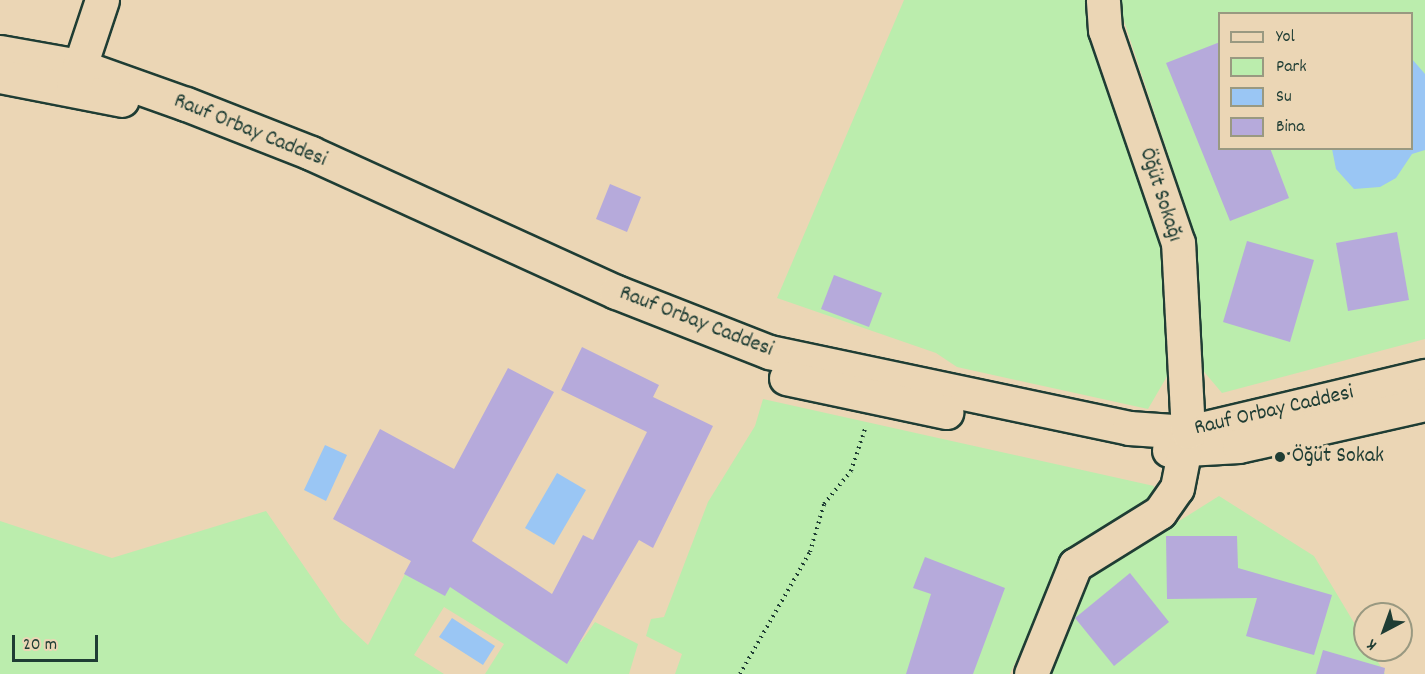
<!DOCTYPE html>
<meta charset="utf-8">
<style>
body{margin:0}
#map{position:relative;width:1425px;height:674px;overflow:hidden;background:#ebd6b5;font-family:Dekko,sans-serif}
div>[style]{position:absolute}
.green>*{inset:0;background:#bbedad}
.water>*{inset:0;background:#9ac6f4}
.building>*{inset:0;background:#b6aadb}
.path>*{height:4px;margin-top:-2px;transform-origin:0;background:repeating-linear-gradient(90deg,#1f3d34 0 1.5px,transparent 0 6px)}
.roads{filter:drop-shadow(2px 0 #1f3d34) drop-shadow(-2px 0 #1f3d34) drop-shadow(0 2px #1f3d34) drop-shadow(0 -2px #1f3d34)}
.minor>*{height:33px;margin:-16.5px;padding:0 16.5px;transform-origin:16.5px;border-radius:16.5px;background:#ebd6b5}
.dots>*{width:16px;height:16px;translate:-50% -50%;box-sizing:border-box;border:3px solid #ebd6b5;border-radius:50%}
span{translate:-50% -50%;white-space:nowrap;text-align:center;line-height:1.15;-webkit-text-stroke:6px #ebd6b5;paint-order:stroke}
.street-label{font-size:22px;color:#1f3d34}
.poi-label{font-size:22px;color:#1f3d34}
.left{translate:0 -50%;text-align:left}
.legend{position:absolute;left:1218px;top:12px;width:195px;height:138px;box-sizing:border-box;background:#ebd6b5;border:2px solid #999981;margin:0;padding:8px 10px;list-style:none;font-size:18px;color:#1f3d34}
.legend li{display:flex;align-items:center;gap:12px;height:30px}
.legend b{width:30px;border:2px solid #999981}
.north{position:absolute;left:1353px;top:602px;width:60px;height:60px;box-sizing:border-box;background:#ebd6b5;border:2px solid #999981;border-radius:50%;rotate:221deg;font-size:16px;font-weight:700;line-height:24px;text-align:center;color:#1f3d34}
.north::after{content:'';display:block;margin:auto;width:21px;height:27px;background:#1f3d34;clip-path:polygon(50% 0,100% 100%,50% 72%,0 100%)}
.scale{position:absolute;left:12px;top:635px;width:86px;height:27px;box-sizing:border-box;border:3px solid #1f3d34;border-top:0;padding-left:8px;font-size:18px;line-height:21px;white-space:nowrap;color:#1f3d34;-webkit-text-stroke:4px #ebd6b5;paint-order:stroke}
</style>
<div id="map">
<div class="green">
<i style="clip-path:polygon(904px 0,1085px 0,1163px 238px,1169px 373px,1148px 409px,957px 367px,936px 353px,777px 298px)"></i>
<i style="clip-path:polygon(evenodd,1117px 0,1425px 0,1425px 339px,1222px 393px,1200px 367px,1192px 226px,1117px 0,1220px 14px,1412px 14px,1412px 148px,1220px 148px,1220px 14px)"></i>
<i style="clip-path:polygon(763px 399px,1154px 486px,1153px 496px,1066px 554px,1010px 674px,675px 674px,682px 654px,646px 636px,651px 619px,664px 617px,708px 502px,755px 426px)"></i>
<i style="clip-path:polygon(1219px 496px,1314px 556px,1365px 641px,1365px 650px,1371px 650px,1385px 674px,1042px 674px,1077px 585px)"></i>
<i style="clip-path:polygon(266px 511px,341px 620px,368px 645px,417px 551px,482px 580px,581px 642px,595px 622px,638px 644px,629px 674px,485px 674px,504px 644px,444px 607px,414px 655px,444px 674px,0 674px,0 521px,112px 558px)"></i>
</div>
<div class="water">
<i style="clip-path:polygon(1412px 59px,1425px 74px,1425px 150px,1412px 154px,1396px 178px,1380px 187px,1354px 189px,1336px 169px,1332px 149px,1412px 148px)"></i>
<i style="clip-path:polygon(325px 445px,347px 455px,326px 501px,304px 490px)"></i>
<i style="clip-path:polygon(557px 473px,586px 490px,554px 545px,525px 528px)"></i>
<i style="clip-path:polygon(452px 618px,495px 646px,483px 665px,439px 637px)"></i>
</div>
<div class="building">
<i style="clip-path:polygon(1220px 42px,1220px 148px,1270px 148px,1289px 198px,1230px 221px,1166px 63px)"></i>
<i style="clip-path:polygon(610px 184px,641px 197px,627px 232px,596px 219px)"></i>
<i style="clip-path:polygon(1397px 232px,1409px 300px,1348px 311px,1336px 243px)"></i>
<i style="clip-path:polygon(1247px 241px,1314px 260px,1290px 342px,1223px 322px)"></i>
<i style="clip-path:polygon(834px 275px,882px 293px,869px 327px,821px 309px)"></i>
<i style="clip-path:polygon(582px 347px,659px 385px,653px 397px,713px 426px,653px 548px,639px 540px,567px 664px,450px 587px,445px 596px,404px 574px,411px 561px,333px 519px,380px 429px,454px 469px,508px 368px,554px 392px,472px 541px,552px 594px,583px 535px,593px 540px,647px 432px,561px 390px)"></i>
<i style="clip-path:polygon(1166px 536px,1237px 536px,1238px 568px,1332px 595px,1314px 655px,1246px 636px,1257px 598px,1167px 599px)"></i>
<i style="clip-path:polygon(925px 557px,1005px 588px,973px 674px,906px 674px,931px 594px,913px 588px)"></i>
<i style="clip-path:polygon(1130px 573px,1169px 622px,1114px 666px,1075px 618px)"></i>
<i style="clip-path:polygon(1323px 650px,1385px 668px,1384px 674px,1316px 674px)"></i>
</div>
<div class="path">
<i style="left:740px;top:674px;width:141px;rotate:-60.2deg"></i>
<i style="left:810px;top:552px;width:50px;rotate:-73.7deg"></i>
<i style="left:824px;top:504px;width:43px;rotate:-50.7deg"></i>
<i style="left:851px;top:471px;width:47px;rotate:-71.6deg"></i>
</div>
<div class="roads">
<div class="minor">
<i style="left:0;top:52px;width:80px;rotate:10deg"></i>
<i style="left:79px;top:66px;width:114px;rotate:19.6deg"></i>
<i style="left:186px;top:104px;width:134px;rotate:21.4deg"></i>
<i style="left:311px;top:153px;width:335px;rotate:24.5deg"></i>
<i style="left:616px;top:292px;width:164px;rotate:21.4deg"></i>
<i style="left:769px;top:352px;width:368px;rotate:11.9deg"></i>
<i style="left:1129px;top:428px;width:59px;rotate:3.9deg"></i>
<i style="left:1188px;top:432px;width:244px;rotate:-13.3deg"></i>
<i style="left:0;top:76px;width:124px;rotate:11.1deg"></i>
<i style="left:73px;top:87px;width:92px;rotate:-71.6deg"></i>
<i style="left:786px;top:378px;width:164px;rotate:12deg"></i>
<i style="left:1169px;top:450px;width:70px;rotate:-3.3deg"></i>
<i style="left:1239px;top:446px;width:191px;rotate:-12.7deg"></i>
<i style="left:1031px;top:674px;width:118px;rotate:-68deg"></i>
<i style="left:1075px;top:565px;width:100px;rotate:-31.9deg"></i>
<i style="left:1160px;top:512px;width:29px;rotate:-55deg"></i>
<i style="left:1177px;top:488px;width:57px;rotate:-78.9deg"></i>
<i style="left:1188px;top:432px;width:189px;rotate:-93deg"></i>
<i style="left:1178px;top:243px;width:225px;rotate:-108.9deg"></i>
<i style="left:1105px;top:30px;width:30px;rotate:-94deg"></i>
</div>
</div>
<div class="dots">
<i style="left:1280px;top:457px;background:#1f3d34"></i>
</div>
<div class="street-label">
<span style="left:250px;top:131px;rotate:22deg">Rauf Orbay Caddesi</span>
<span style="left:1160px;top:195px;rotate:72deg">Öğüt Sokağı</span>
<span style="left:696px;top:322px;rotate:21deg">Rauf Orbay Caddesi</span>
<span style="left:1274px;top:411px;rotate:-13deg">Rauf Orbay Caddesi</span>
</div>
<div class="poi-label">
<span class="left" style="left:1292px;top:457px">Öğüt Sokak</span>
</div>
<ul class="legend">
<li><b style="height:8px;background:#ebd6b5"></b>Yol</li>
<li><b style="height:16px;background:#bbedad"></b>Park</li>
<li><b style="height:16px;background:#9ac6f4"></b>Su</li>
<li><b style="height:16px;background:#b6aadb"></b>Bina</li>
</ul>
<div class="north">K</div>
<div class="scale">20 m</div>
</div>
